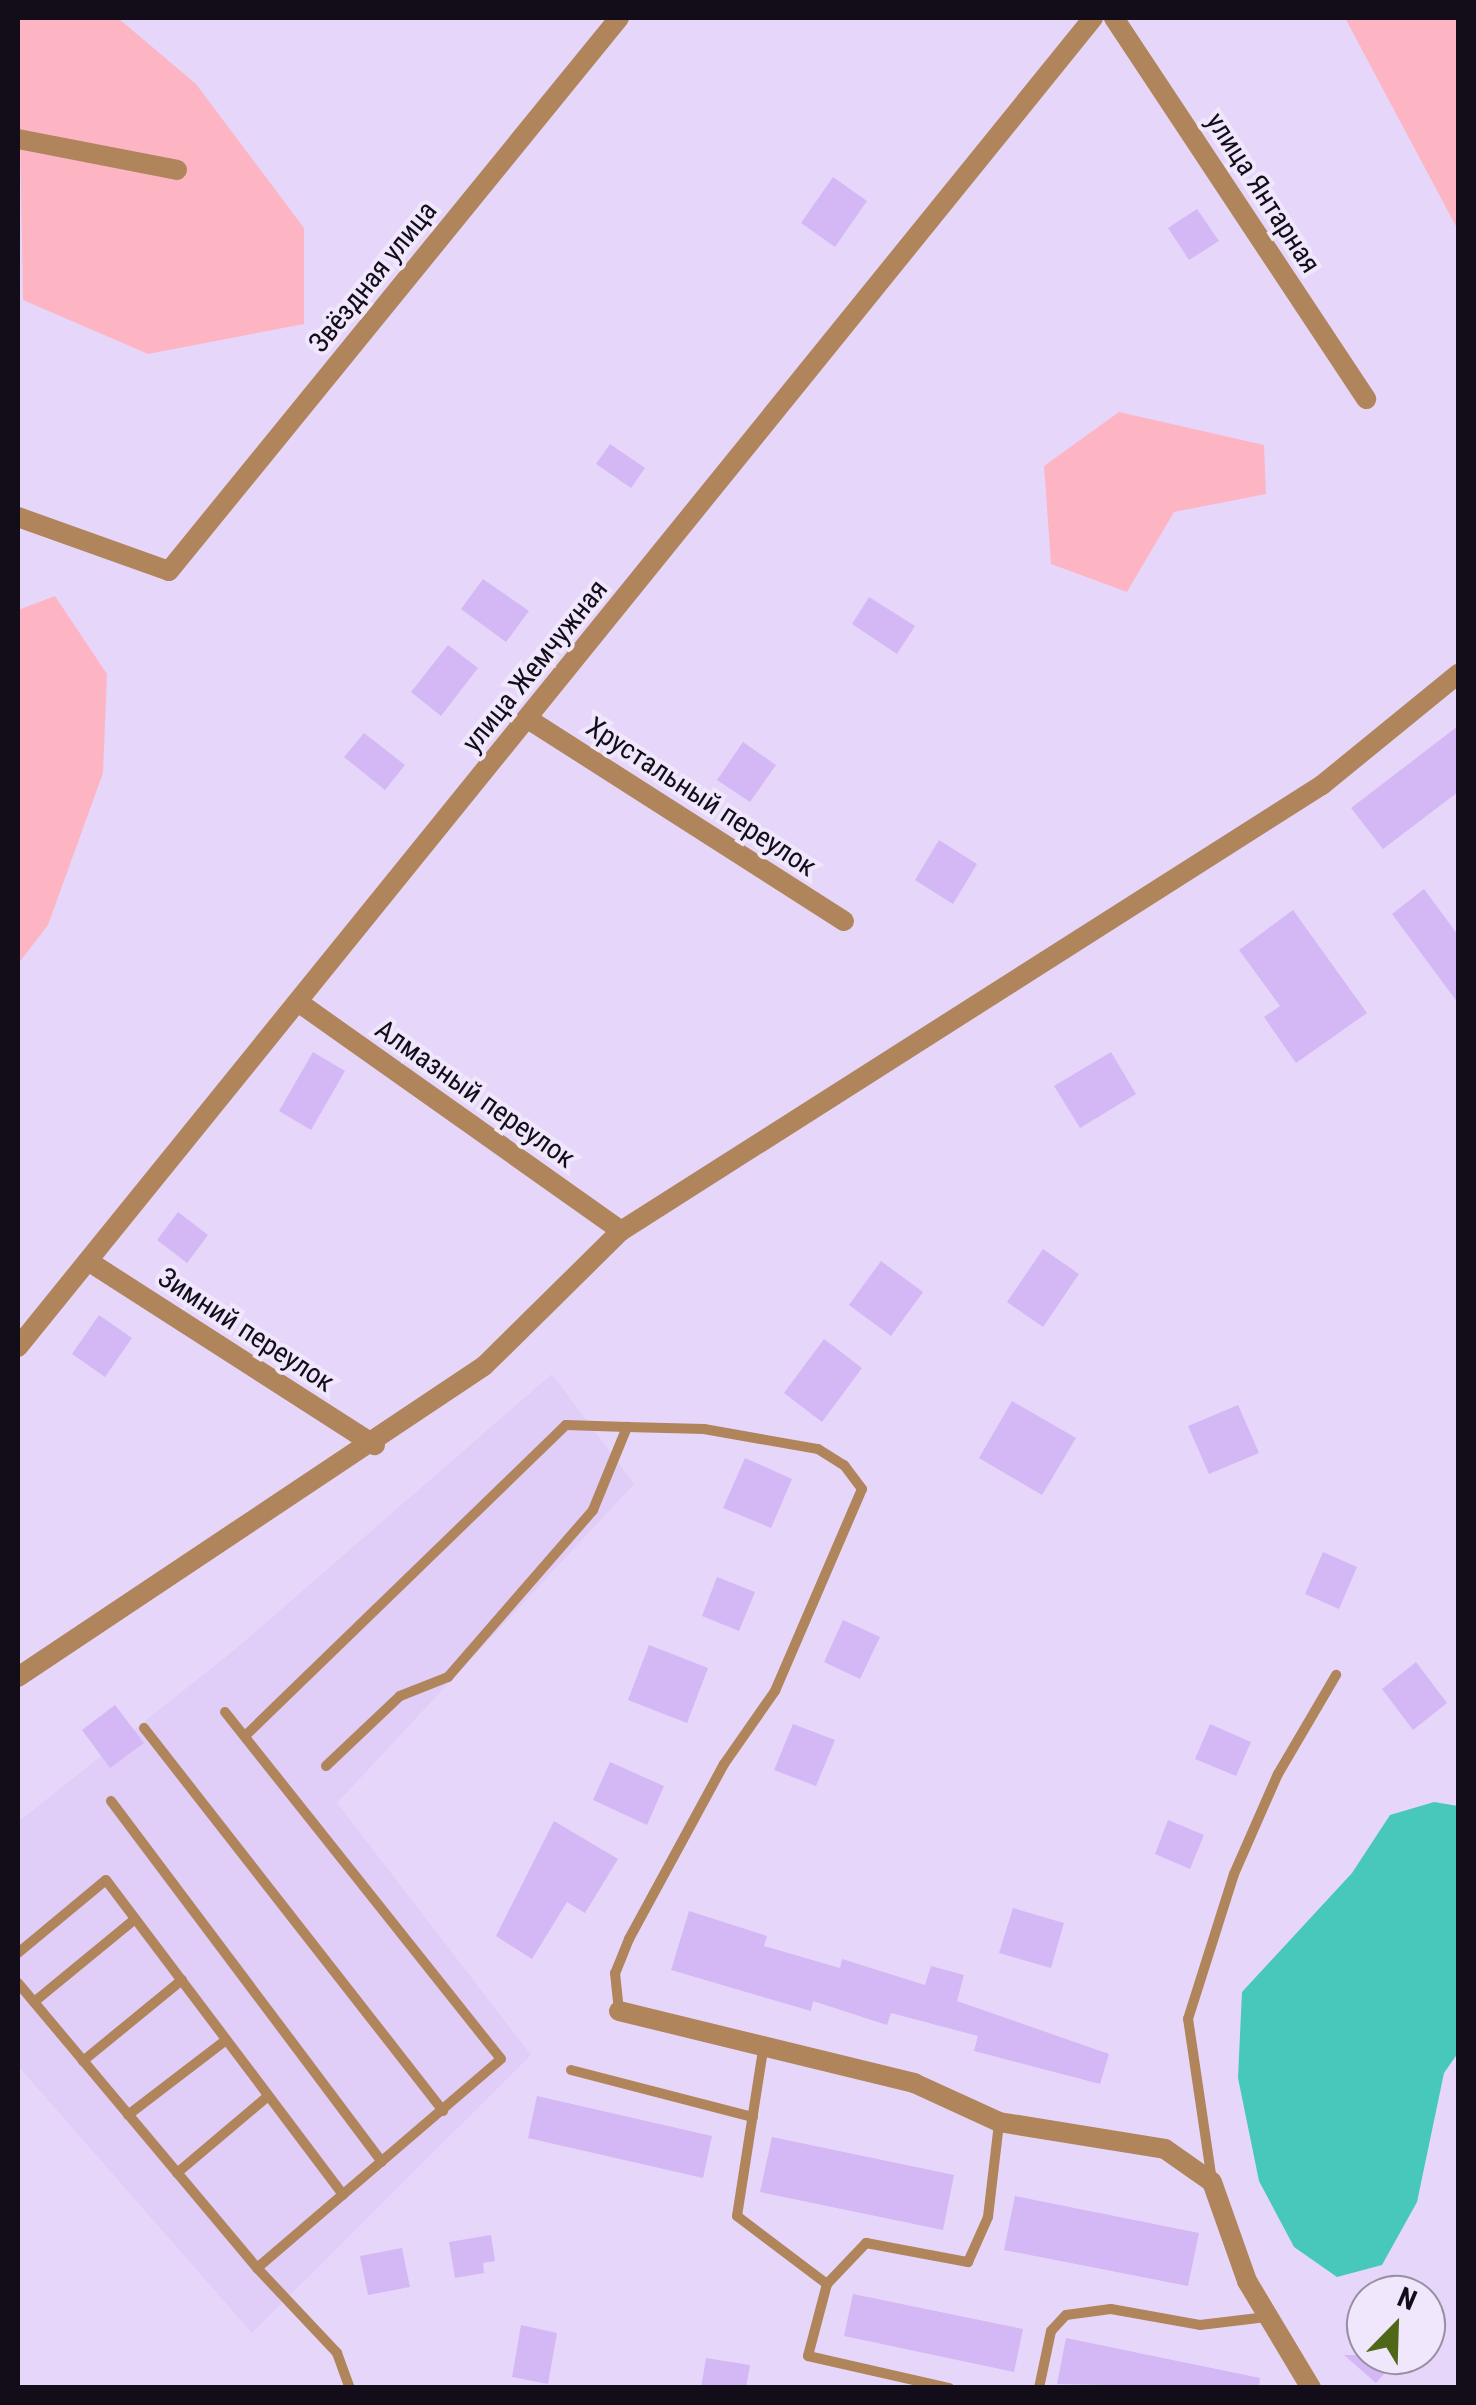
<!DOCTYPE html>
<meta charset="utf-8">
<style>
body{margin:0}
#map{position:relative;width:1476px;height:2405px;overflow:hidden;background:#e6d7fa;font-family:"Roboto Condensed",sans-serif}
div>[style]{position:absolute}
.built>*{inset:0;background:#e0cdf8}
.green>*{inset:0;background:#fdb5c4}
.water>*{inset:0;background:#47c8ba}
.building>*{inset:0;background:#d4b7f5}
.lane>*{height:10px;margin:-5px;padding:0 5px;transform-origin:5px;border-radius:5px;background:#b0855b}
.street>*{height:20px;margin:-10px;padding:0 10px;transform-origin:10px;border-radius:10px;background:#b0855b}
span{translate:-50% -50%;white-space:nowrap;text-align:center;line-height:1.15;-webkit-text-stroke:8px #f0e7fd;paint-order:stroke}
.street-label{font-size:28px;color:#130d19}
.frame{position:absolute;inset:0;border:20px solid #130d19;pointer-events:none}
.north{position:absolute;left:1346px;top:2275px;width:100px;height:100px;box-sizing:border-box;background:#f0e7fd;border:2px solid #9890a2;border-radius:50%;rotate:23deg;font-size:28px;font-weight:700;line-height:40px;text-align:center;color:#130d19}
.north::after{content:'';display:block;margin:auto;width:35px;height:45px;background:#4f6818;clip-path:polygon(50% 0,100% 100%,50% 72%,0 100%)}
</style>
<div id="map">
<div class="built">
<i style="clip-path:polygon(552px 1374px,634px 1484px,337px 1803px,531px 2055px,252px 2333px,18px 2066px,18px 1822px,232px 1652px)"></i>
</div>
<div class="green">
<i style="clip-path:polygon(18px 18px,118px 18px,196px 84px,304px 228px,304px 324px,148px 354px,23px 300px)"></i>
<i style="clip-path:polygon(1345px 18px,1455px 18px,1458px 25px,1458px 230px)"></i>
<i style="clip-path:polygon(1119px 412px,1264px 445px,1266px 494px,1174px 512px,1127px 592px,1051px 564px,1044px 466px)"></i>
<i style="clip-path:polygon(55px 596px,107px 674px,103px 773px,48px 925px,18px 964px,18px 610px)"></i>
</div>
<div class="water">
<i style="clip-path:polygon(1434px 1802px,1458px 1806px,1458px 2053px,1444px 2073px,1417px 2202px,1382px 2265px,1337px 2277px,1294px 2247px,1259px 2181px,1238px 2078px,1242px 1992px,1352px 1873px,1390px 1815px)"></i>
</div>
<div class="building">
<i style="clip-path:polygon(833px 177px,867px 201px,835px 247px,801px 223px)"></i>
<i style="clip-path:polygon(1197px 209px,1219px 241px,1189px 260px,1168px 228px)"></i>
<i style="clip-path:polygon(610px 444px,645px 468px,631px 488px,596px 464px)"></i>
<i style="clip-path:polygon(483px 579px,529px 611px,506px 642px,461px 609px)"></i>
<i style="clip-path:polygon(869px 597px,915px 626px,897px 654px,852px 624px)"></i>
<i style="clip-path:polygon(448px 645px,478px 668px,441px 716px,411px 692px)"></i>
<i style="clip-path:polygon(1458px 726px,1458px 792px,1383px 849px,1351px 808px)"></i>
<i style="clip-path:polygon(364px 733px,405px 765px,385px 790px,344px 757px)"></i>
<i style="clip-path:polygon(743px 742px,776px 765px,750px 802px,717px 780px)"></i>
<i style="clip-path:polygon(939px 840px,977px 864px,953px 904px,915px 880px)"></i>
<i style="clip-path:polygon(1424px 889px,1458px 935px,1458px 1003px,1392px 914px)"></i>
<i style="clip-path:polygon(1293px 910px,1367px 1013px,1296px 1063px,1264px 1017px,1280px 1006px,1239px 950px)"></i>
<i style="clip-path:polygon(313px 1052px,345px 1071px,311px 1130px,279px 1111px)"></i>
<i style="clip-path:polygon(1111px 1052px,1136px 1094px,1080px 1128px,1054px 1086px)"></i>
<i style="clip-path:polygon(178px 1212px,208px 1235px,187px 1263px,157px 1240px)"></i>
<i style="clip-path:polygon(1043px 1249px,1079px 1274px,1043px 1327px,1007px 1302px)"></i>
<i style="clip-path:polygon(881px 1261px,923px 1292px,891px 1336px,849px 1305px)"></i>
<i style="clip-path:polygon(99px 1315px,132px 1338px,105px 1377px,72px 1354px)"></i>
<i style="clip-path:polygon(824px 1339px,862px 1368px,822px 1422px,784px 1393px)"></i>
<i style="clip-path:polygon(1012px 1401px,1076px 1438px,1042px 1495px,979px 1458px)"></i>
<i style="clip-path:polygon(1238px 1405px,1259px 1453px,1209px 1474px,1188px 1426px)"></i>
<i style="clip-path:polygon(745px 1458px,792px 1479px,771px 1528px,723px 1508px)"></i>
<i style="clip-path:polygon(1323px 1552px,1357px 1567px,1339px 1609px,1305px 1594px)"></i>
<i style="clip-path:polygon(717px 1577px,755px 1592px,739px 1631px,702px 1616px)"></i>
<i style="clip-path:polygon(843px 1620px,880px 1637px,860px 1679px,824px 1662px)"></i>
<i style="clip-path:polygon(649px 1645px,708px 1668px,687px 1723px,628px 1700px)"></i>
<i style="clip-path:polygon(1416px 1662px,1447px 1703px,1413px 1730px,1382px 1689px)"></i>
<i style="clip-path:polygon(115px 1705px,144px 1743px,110px 1768px,82px 1730px)"></i>
<i style="clip-path:polygon(793px 1724px,835px 1740px,816px 1786px,774px 1770px)"></i>
<i style="clip-path:polygon(1210px 1724px,1251px 1742px,1236px 1776px,1195px 1759px)"></i>
<i style="clip-path:polygon(610px 1762px,664px 1786px,647px 1825px,593px 1800px)"></i>
<i style="clip-path:polygon(1168px 1820px,1204px 1835px,1190px 1869px,1155px 1854px)"></i>
<i style="clip-path:polygon(554px 1821px,618px 1859px,585px 1913px,567px 1902px,532px 1959px,496px 1936px)"></i>
<i style="clip-path:polygon(1013px 1908px,1064px 1923px,1051px 1968px,999px 1953px)"></i>
<i style="clip-path:polygon(689px 1911px,767px 1936px,764px 1946px,840px 1968px,842px 1959px,925px 1985px,931px 1966px,964px 1975px,957px 2001px,1109px 2054px,1100px 2084px,974px 2051px,978px 2036px,891px 2013px,887px 2025px,813px 2001px,811px 2011px,671px 1970px)"></i>
<i style="clip-path:polygon(537px 2096px,712px 2136px,703px 2178px,528px 2138px)"></i>
<i style="clip-path:polygon(772px 2137px,954px 2175px,943px 2230px,760px 2192px)"></i>
<i style="clip-path:polygon(1015px 2196px,1199px 2233px,1188px 2286px,1004px 2250px)"></i>
<i style="clip-path:polygon(491px 2235px,495px 2261px,483px 2263px,484px 2273px,455px 2278px,449px 2242px)"></i>
<i style="clip-path:polygon(402px 2248px,410px 2287px,368px 2295px,360px 2256px)"></i>
<i style="clip-path:polygon(853px 2294px,1023px 2329px,1014px 2372px,844px 2336px)"></i>
<i style="clip-path:polygon(521px 2325px,557px 2333px,548px 2384px,512px 2377px)"></i>
<i style="clip-path:polygon(1066px 2338px,1260px 2378px,1259px 2388px,1057px 2384px)"></i>
<i style="clip-path:polygon(1344px 2355px,1401px 2355px,1376px 2383px)"></i>
<i style="clip-path:polygon(706px 2358px,750px 2365px,746px 2388px,701px 2388px)"></i>
</div>
<div class="lane">
<i style="left:225px;top:1712px;width:443px;rotate:51.5deg"></i>
<i style="left:501px;top:2059px;width:321px;rotate:139.4deg"></i>
<i style="left:257px;top:2268px;width:117px;rotate:46.7deg"></i>
<i style="left:337px;top:2353px;width:37px;rotate:70deg"></i>
<i style="left:144px;top:1728px;width:486px;rotate:52deg"></i>
<i style="left:245px;top:1736px;width:447px;rotate:-44.1deg"></i>
<i style="left:566px;top:1425px;width:61px;rotate:1.9deg"></i>
<i style="left:326px;top:1766px;width:102px;rotate:-43.4deg"></i>
<i style="left:400px;top:1696px;width:52px;rotate:-21.6deg"></i>
<i style="left:448px;top:1677px;width:221px;rotate:-49deg"></i>
<i style="left:593px;top:1510px;width:90px;rotate:-67.7deg"></i>
<i style="left:627px;top:1427px;width:77px;rotate:1.5deg"></i>
<i style="left:704px;top:1429px;width:116px;rotate:10deg"></i>
<i style="left:818px;top:1449px;width:31px;rotate:32deg"></i>
<i style="left:844px;top:1465px;width:30px;rotate:53deg"></i>
<i style="left:862px;top:1489px;width:220px;rotate:113.3deg"></i>
<i style="left:775px;top:1691px;width:89px;rotate:124.9deg"></i>
<i style="left:724px;top:1764px;width:199px;rotate:118.5deg"></i>
<i style="left:629px;top:1939px;width:37px;rotate:112deg"></i>
<i style="left:615px;top:1973px;width:38px;rotate:84deg"></i>
<i style="left:111px;top:1801px;width:451px;rotate:53.1deg"></i>
<i style="left:18px;top:1953px;width:114px;rotate:-39.7deg"></i>
<i style="left:106px;top:1880px;width:394px;rotate:53deg"></i>
<i style="left:18px;top:1983px;width:372px;rotate:50deg"></i>
<i style="left:34px;top:2002px;width:131px;rotate:-39.4deg"></i>
<i style="left:763px;top:2050px;width:168px;rotate:98.9deg"></i>
<i style="left:737px;top:2216px;width:113px;rotate:37.1deg"></i>
<i style="left:827px;top:2284px;width:74px;rotate:104.8deg"></i>
<i style="left:808px;top:2356px;width:145px;rotate:12.8deg"></i>
<i style="left:83px;top:2061px;width:128px;rotate:-39.3deg"></i>
<i style="left:571px;top:2070px;width:188px;rotate:14.5deg"></i>
<i style="left:128px;top:2115px;width:123px;rotate:-37.4deg"></i>
<i style="left:177px;top:2173px;width:119px;rotate:-40.2deg"></i>
<i style="left:1212px;top:2181px;width:164px;rotate:-98.4deg"></i>
<i style="left:1188px;top:2019px;width:152px;rotate:-72.4deg"></i>
<i style="left:1234px;top:1874px;width:109px;rotate:-66.3deg"></i>
<i style="left:1278px;top:1774px;width:115px;rotate:-59.6deg"></i>
<i style="left:827px;top:2284px;width:57px;rotate:-46.4deg"></i>
<i style="left:866px;top:2243px;width:104px;rotate:10.6deg"></i>
<i style="left:968px;top:2262px;width:49px;rotate:-66deg"></i>
<i style="left:988px;top:2217px;width:95px;rotate:-83.3deg"></i>
<i style="left:1039px;top:2388px;width:58px;rotate:-78.1deg"></i>
<i style="left:1051px;top:2331px;width:22px;rotate:-47deg"></i>
<i style="left:1066px;top:2315px;width:45px;rotate:-7.6deg"></i>
<i style="left:1111px;top:2309px;width:90px;rotate:10.2deg"></i>
<i style="left:1200px;top:2325px;width:67px;rotate:-6.8deg"></i>
</div>
<div class="street">
<i style="left:1114px;top:18px;width:457px;rotate:56.5deg"></i>
<i style="left:18px;top:139px;width:162px;rotate:11deg"></i>
<i style="left:18px;top:517px;width:160px;rotate:19.7deg"></i>
<i style="left:169px;top:571px;width:713px;rotate:-50.86deg"></i>
<i style="left:528px;top:719px;width:375px;rotate:32.6deg"></i>
<i style="left:298px;top:1002px;width:396px;rotate:35.3deg"></i>
<i style="left:88px;top:1261px;width:341px;rotate:32.7deg"></i>
<i style="left:18px;top:1347px;width:1709px;rotate:-51.03deg"></i>
<i style="left:18px;top:1677px;width:560px;rotate:-33.72deg"></i>
<i style="left:484px;top:1366px;width:192px;rotate:-44.6deg"></i>
<i style="left:621px;top:1231px;width:831px;rotate:-32.47deg"></i>
<i style="left:1322px;top:785px;width:176px;rotate:-39.2deg"></i>
<i style="left:619px;top:2011px;width:304px;rotate:13.7deg"></i>
<i style="left:914px;top:2083px;width:94px;rotate:24.6deg"></i>
<i style="left:999px;top:2122px;width:168px;rotate:9.2deg"></i>
<i style="left:1165px;top:2149px;width:57px;rotate:35.1deg"></i>
<i style="left:1212px;top:2182px;width:105px;rotate:70.5deg"></i>
<i style="left:1247px;top:2281px;width:125px;rotate:59.1deg"></i>
</div>
<div class="street-label">
<span style="left:1263px;top:193px;rotate:57deg">улица Янтарная</span>
<span style="left:373px;top:277px;rotate:-51deg">Звёздная улица</span>
<span style="left:535px;top:666px;rotate:-51deg">улица Жемчужная</span>
<span style="left:701px;top:797px;rotate:33deg">Хрустальный переулок</span>
<span style="left:475px;top:1094px;rotate:35deg">Алмазный переулок</span>
<span style="left:246px;top:1330px;rotate:33deg">Зимний переулок</span>
</div>
<div class="frame"></div>
<div class="north">N</div>
</div>
